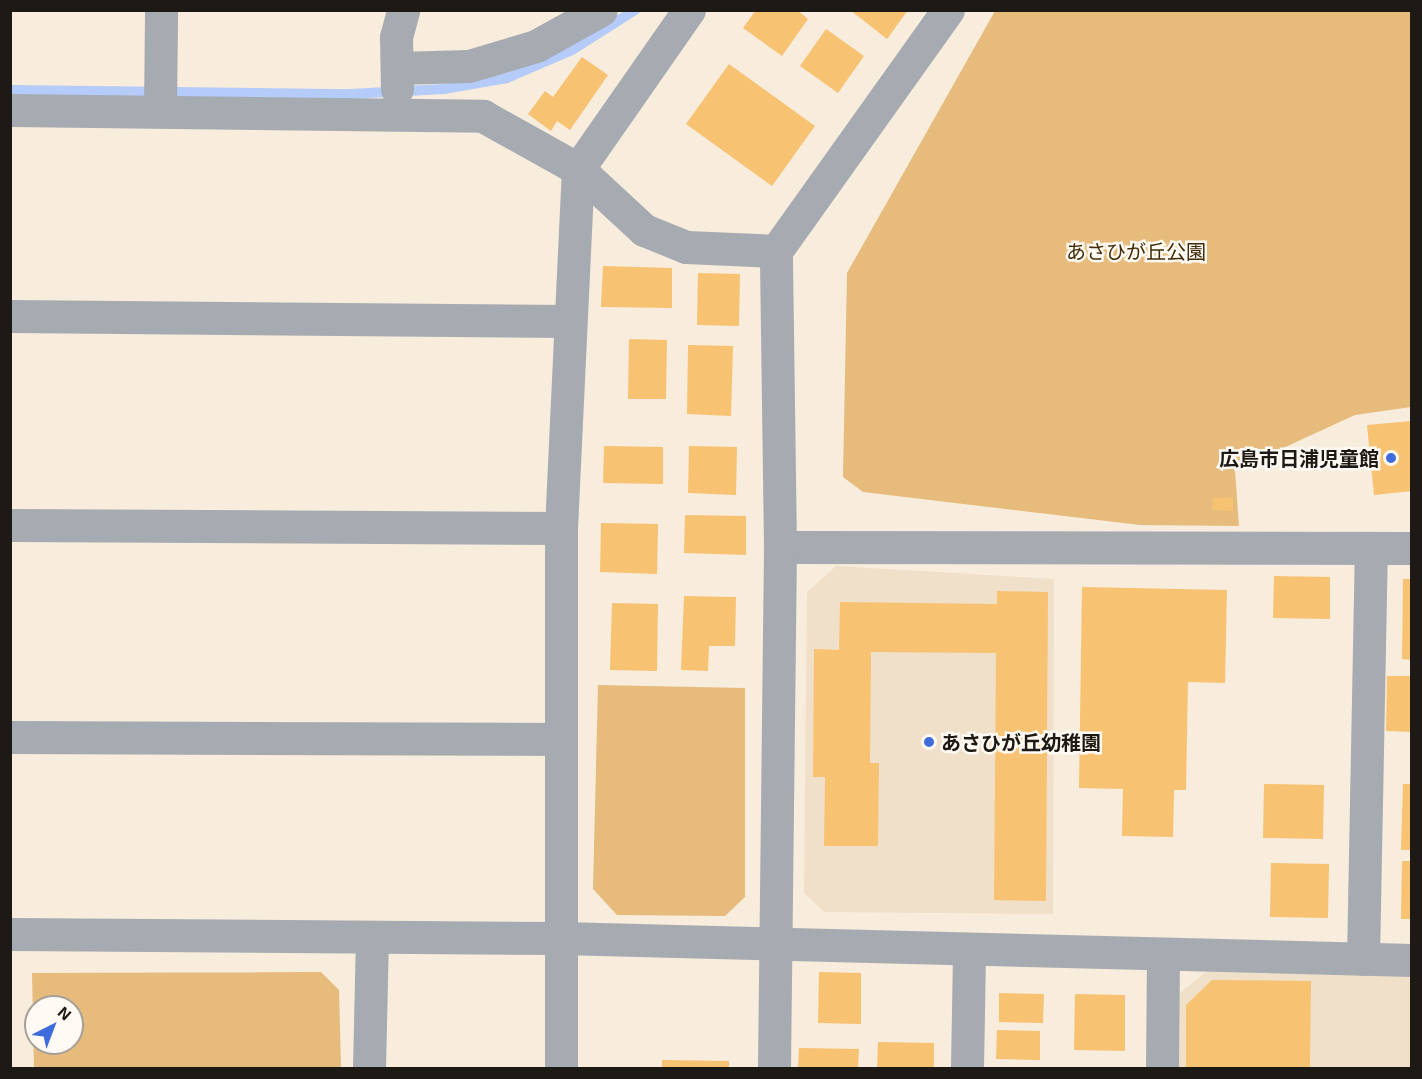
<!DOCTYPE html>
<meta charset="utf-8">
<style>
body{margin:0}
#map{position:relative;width:1422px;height:1079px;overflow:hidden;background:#f8ecdc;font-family:"Exo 2","Noto Sans JP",sans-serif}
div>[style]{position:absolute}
.built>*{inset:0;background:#f0e0c9}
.green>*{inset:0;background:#e6bb7b}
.stream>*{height:10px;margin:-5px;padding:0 5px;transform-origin:5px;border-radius:5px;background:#b5cbf9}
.building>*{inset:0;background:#f7c271}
.minor>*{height:33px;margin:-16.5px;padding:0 16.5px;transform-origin:16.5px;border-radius:16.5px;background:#a6aab1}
.dots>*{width:16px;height:16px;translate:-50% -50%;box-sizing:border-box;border:3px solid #fffaf4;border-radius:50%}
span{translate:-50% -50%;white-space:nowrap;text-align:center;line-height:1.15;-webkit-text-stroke:5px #fffaf4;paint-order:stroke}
.park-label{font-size:20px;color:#412c07}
.poi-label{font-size:20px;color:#1d1914;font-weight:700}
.right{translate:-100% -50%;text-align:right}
.left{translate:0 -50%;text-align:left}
.frame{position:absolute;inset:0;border:12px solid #1d1914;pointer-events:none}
.north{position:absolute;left:24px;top:995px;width:60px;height:60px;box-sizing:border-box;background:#fffaf4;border:2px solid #a5a09a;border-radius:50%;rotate:42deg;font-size:16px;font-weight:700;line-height:24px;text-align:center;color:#1d1914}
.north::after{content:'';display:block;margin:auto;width:21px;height:27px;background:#3f6cdd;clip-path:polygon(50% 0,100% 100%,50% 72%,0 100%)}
</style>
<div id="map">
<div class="built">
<i style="clip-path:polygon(836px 566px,1054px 579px,1053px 914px,824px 912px,804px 893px,807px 592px)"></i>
<i style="clip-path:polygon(1210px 969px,1411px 971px,1411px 1068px,1176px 1068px,1176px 996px)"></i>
</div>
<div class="green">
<i style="clip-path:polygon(995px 11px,1411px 11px,1411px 407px,1355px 415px,1235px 470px,1239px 526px,1140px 525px,863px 492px,843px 477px,847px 273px)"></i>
<i style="clip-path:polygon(598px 685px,745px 688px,745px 897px,725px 916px,617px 915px,593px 889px)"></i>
<i style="clip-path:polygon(evenodd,321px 972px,339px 990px,341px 1068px,34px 1068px,32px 973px,321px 972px,36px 1007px,72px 1007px,72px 1043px,36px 1043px,36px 1007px)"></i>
</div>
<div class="stream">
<i style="left:10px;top:90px;width:340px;rotate:0.7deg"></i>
<i style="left:350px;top:94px;width:94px;rotate:-3deg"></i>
<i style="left:444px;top:89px;width:64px;rotate:-9.9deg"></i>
<i style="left:507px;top:78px;width:71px;rotate:-23.3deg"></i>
<i style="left:572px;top:50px;width:75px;rotate:-32.4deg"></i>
</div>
<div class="building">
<i style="clip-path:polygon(756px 10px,797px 10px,808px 19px,782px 56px,743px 28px)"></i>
<i style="clip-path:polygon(850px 10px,908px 10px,887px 39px)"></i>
<i style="clip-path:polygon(826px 29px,864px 56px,838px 93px,800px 66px)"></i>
<i style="clip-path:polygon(582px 57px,608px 75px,570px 130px,557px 121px,551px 131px,528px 114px,545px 91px,553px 97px)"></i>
<i style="clip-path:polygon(729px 64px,815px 126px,772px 186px,686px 124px)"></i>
<i style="clip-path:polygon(603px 266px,672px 268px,672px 308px,601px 307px)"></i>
<i style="clip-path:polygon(698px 273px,740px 274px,739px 326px,697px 325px)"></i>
<i style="clip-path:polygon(629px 339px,667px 340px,666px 399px,628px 399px)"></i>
<i style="clip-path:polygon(688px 345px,733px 346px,731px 416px,687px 414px)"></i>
<i style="clip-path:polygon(1412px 421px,1412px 491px,1374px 495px,1367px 425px)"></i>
<i style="clip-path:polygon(604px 446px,663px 447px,663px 484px,603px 483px)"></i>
<i style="clip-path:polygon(689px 446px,737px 447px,736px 495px,688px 493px)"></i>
<i style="clip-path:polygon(1213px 497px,1233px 498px,1233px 511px,1212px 510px)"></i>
<i style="clip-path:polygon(685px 515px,746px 516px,746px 555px,684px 553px)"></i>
<i style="clip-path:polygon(601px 523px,658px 524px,657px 574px,600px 572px)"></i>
<i style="clip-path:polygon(1274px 576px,1330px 577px,1330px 619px,1273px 618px)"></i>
<i style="clip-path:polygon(1403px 579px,1412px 579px,1412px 660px,1402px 659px)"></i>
<i style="clip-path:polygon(1082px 587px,1227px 590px,1225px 683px,1188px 682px,1186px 790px,1174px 790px,1173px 837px,1122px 836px,1123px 789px,1079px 788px)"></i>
<i style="clip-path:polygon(997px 591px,1048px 592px,1046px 901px,994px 900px,996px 653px,871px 652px,870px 763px,879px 763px,878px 846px,824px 846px,825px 777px,813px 777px,814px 649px,839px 650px,840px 602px,997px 604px)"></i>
<i style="clip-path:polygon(684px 596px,736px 597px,735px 646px,709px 646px,708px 671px,681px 670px)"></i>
<i style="clip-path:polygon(612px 603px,658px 604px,657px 671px,610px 670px)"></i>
<i style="clip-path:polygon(1387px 676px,1412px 676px,1412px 732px,1386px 731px)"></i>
<i style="clip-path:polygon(1264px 784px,1324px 785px,1323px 839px,1263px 838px)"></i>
<i style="clip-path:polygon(1403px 784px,1412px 784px,1412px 850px,1401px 850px)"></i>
<i style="clip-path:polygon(1402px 861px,1412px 861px,1412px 919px,1401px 919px)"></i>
<i style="clip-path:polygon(1271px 863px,1329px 864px,1328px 918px,1270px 917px)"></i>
<i style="clip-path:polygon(819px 972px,861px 973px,861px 1024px,818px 1023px)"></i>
<i style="clip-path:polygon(1212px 980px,1311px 981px,1310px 1068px,1186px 1068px,1186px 1005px)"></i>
<i style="clip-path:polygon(999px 993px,1044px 994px,1043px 1023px,999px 1022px)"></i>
<i style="clip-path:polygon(1075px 994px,1125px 995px,1125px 1051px,1074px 1050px)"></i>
<i style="clip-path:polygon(997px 1030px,1040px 1031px,1040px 1060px,996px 1059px)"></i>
<i style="clip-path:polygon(878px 1042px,934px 1043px,934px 1068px,877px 1068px)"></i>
<i style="clip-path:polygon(799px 1048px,859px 1049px,858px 1068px,798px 1068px)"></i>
<i style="clip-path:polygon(662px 1060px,729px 1061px,729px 1068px,662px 1068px)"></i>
</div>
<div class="minor">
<i style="left:397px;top:68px;width:72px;rotate:-1.6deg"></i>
<i style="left:469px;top:66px;width:70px;rotate:-16.6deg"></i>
<i style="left:536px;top:46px;width:74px;rotate:-29deg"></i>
<i style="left:397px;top:89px;width:52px;rotate:-91.1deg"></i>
<i style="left:396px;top:37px;width:28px;rotate:-75deg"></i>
<i style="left:10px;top:110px;width:473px;rotate:0.7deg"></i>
<i style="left:483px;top:116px;width:109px;rotate:29.2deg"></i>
<i style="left:578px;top:169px;width:90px;rotate:42.7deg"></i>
<i style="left:644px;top:230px;width:45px;rotate:22deg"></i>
<i style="left:686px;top:247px;width:90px;rotate:2.5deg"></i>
<i style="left:160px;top:111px;width:101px;rotate:-89.4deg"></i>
<i style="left:10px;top:316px;width:559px;rotate:0.51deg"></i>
<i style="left:10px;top:525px;width:551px;rotate:0.31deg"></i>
<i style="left:780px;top:547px;width:632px;rotate:0.09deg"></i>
<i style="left:10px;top:737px;width:551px;rotate:0.21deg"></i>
<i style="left:10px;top:934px;width:551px;rotate:0.42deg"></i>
<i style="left:561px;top:938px;width:851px;rotate:1.48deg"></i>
<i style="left:1363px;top:959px;width:411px;rotate:-88.9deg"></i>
<i style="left:369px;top:1068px;width:128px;rotate:-88.7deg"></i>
<i style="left:561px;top:1068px;width:540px;rotate:-90deg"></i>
<i style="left:561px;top:528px;width:359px;rotate:-87.3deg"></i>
<i style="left:578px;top:169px;width:194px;rotate:-55.1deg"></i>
<i style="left:774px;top:1068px;width:521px;rotate:-89.34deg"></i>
<i style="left:780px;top:547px;width:296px;rotate:-90.8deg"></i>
<i style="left:776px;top:251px;width:296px;rotate:-54.5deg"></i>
<i style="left:967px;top:1068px;width:117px;rotate:-89deg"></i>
<i style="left:1162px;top:1068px;width:111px;rotate:-89.5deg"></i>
</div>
<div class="dots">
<i style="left:1391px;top:458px;background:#3f6cdd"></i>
<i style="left:929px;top:742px;background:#3f6cdd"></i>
</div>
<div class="park-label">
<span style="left:1136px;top:251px">あさひが丘公園</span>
</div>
<div class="poi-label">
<span class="right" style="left:1379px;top:458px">広島市日浦児童館</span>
<span class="left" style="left:941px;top:742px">あさひが丘幼稚園</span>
</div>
<div class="frame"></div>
<div class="north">N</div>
</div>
